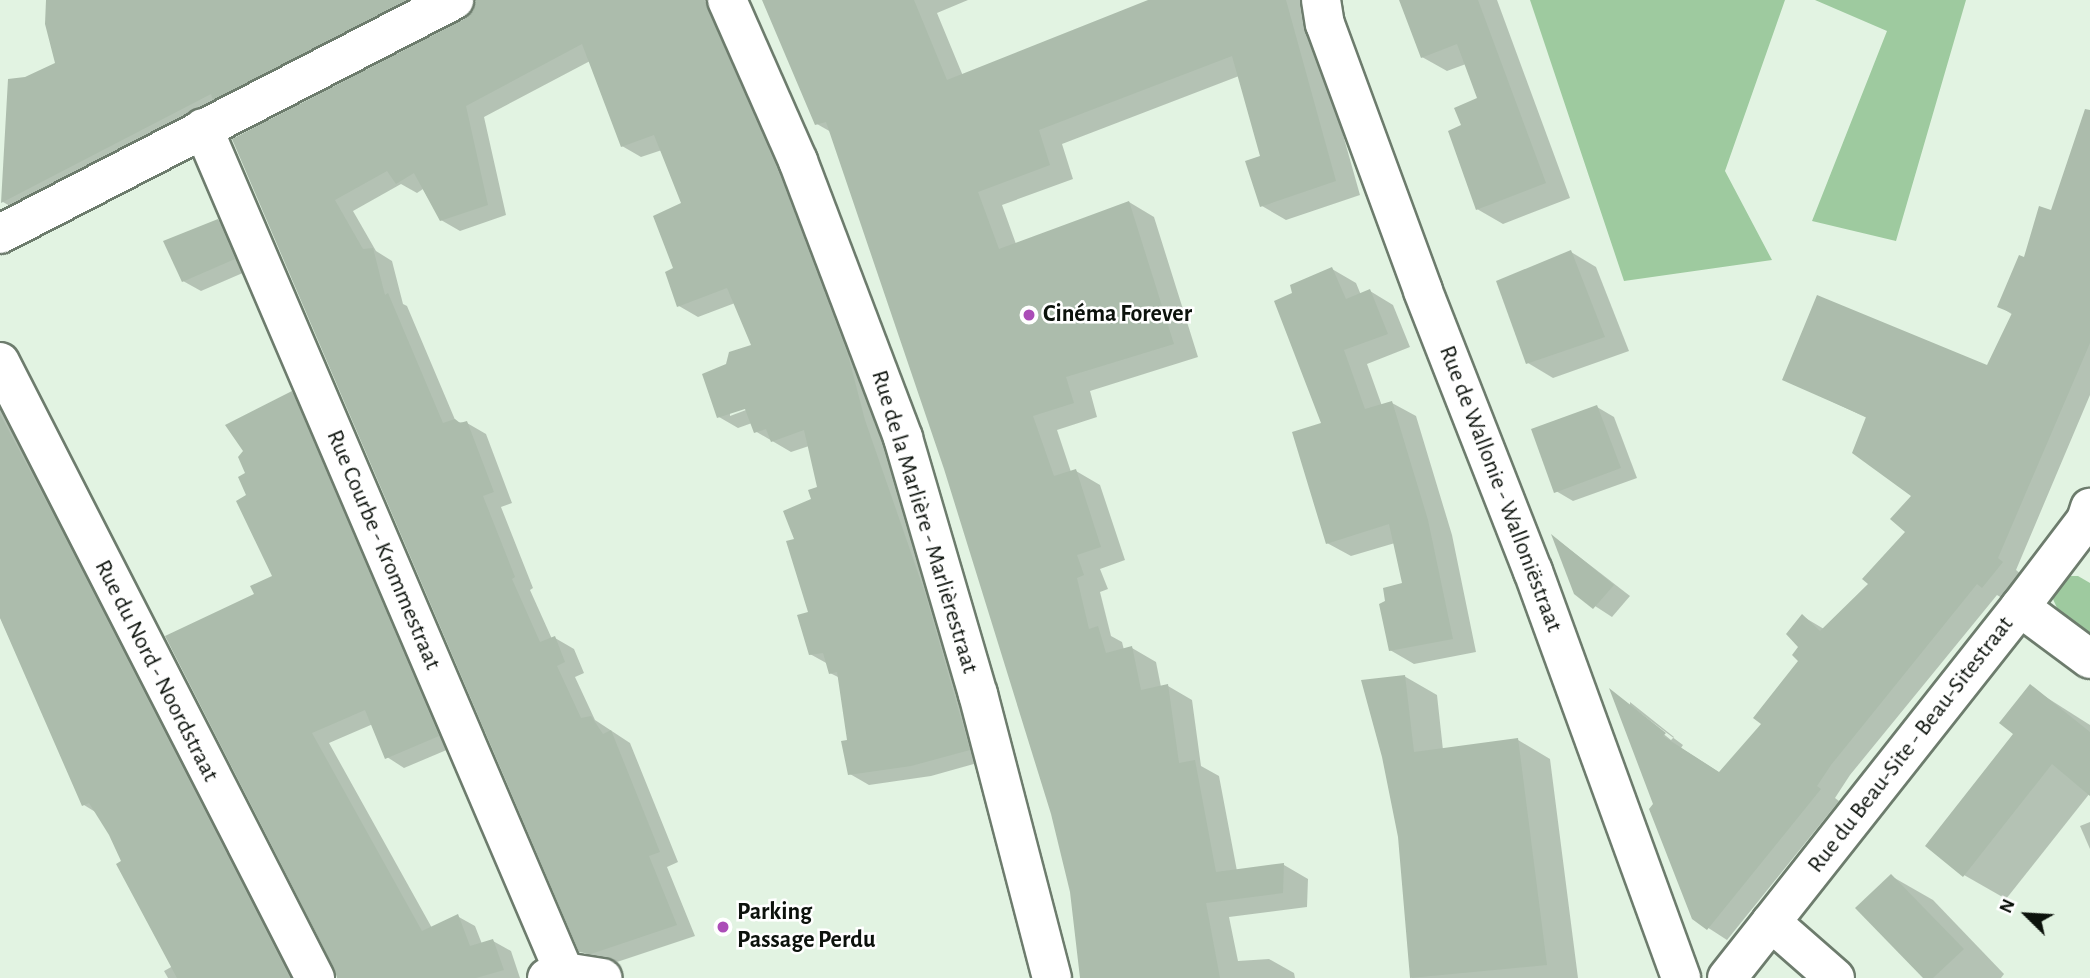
<!DOCTYPE html>
<meta charset="utf-8">
<style>
body{margin:0}
#map{position:relative;width:2090px;height:978px;overflow:hidden;background:#e2f3e2;font-family:"Alegreya Sans",sans-serif}
div>[style]{position:absolute}
.green>*{inset:0;background:#9eca9f}
.shadow>*{inset:0;background:#0003}
.building>*{inset:0;background:#acbcac}
.roads{filter:drop-shadow(2px 0 #6d7c6d) drop-shadow(-2px 0 #6d7c6d) drop-shadow(0 2px #6d7c6d) drop-shadow(0 -2px #6d7c6d)}
.minor>*{height:38px;margin:-19px;padding:0 19px;transform-origin:19px;border-radius:19px;background:#fff}
.dots>*{width:19px;height:19px;translate:-50% -50%;box-sizing:border-box;border:4px solid #fff;border-radius:50%}
span{translate:-50% -50%;white-space:nowrap;text-align:center;line-height:1.15;-webkit-text-stroke:5px #fff;paint-order:stroke}
.poi-label{font-size:24px;color:#0c120c;font-weight:700}
.left{translate:0 -50%;text-align:left}
.street-label{font-size:24px;color:#0c120c}
.north{position:absolute;left:1992px;top:880px;width:70px;height:70px;-webkit-text-stroke:5px #fff;paint-order:stroke;rotate:294deg;font-size:19px;font-weight:700;line-height:28px;text-align:center;color:#0c120c}
.north::after{content:'';display:block;margin:auto;width:24px;height:32px;background:#0c120c;clip-path:polygon(50% 0,100% 100%,50% 72%,0 100%)}
</style>
<div id="map">
<div class="green">
<i style="clip-path:polygon(1530px 0,1785px 0,1725px 171px,1772px 260px,1624px 281px)"></i>
<i style="clip-path:polygon(1815px 0,1966px 0,1896px 241px,1812px 221px,1887px 31px)"></i>
<i style="clip-path:polygon(2070px 576px,2078px 576px,2090px 583px,2090px 635px,2057px 608px,2053px 599px,2056px 587px)"></i>
</div>
<div class="shadow">
<i style="clip-path:polygon(48px 0,446px 0,22px 213px,3px 202px,10px 81px,26px 79px,57px 64px)"></i>
<i style="clip-path:polygon(evenodd,477px 0,711px 0,867px 367px,988px 760px,931px 776px,869px 785px,850px 774px,849px 741px,840px 678px,830px 673px,828px 664px,810px 654px,810px 613px,796px 540px,819px 488px,809px 446px,791px 452px,755px 431px,752px 423px,738px 428px,719px 417px,728px 366px,753px 346px,735px 303px,698px 317px,679px 306px,675px 269px,683px 204px,662px 150px,641px 157px,622px 146px,590px 61px,484px 117px,506px 215px,460px 231px,441px 220px,423px 189px,417px 193px,401px 184px,353px 211px,376px 251px,392px 261px,403px 304px,407px 306px,456px 422px,467px 423px,486px 434px,512px 503px,501px 507px,533px 588px,530px 590px,552px 639px,555px 638px,574px 649px,584px 673px,575px 677px,595px 720px,630px 743px,678px 862px,667px 867px,695px 936px,611px 964px,600px 962px,581px 951px,234px 140px,465px 21px,473px 13px,477px 0,753px 404px,754px 407px,730px 416px,730px 412px,753px 404px)"></i>
<i style="clip-path:polygon(763px 0,968px 0,937px 13px,963px 76px,1153px 0,1305px 0,1360px 195px,1286px 220px,1262px 206px,1262px 157px,1239px 76px,1062px 144px,1073px 179px,1002px 205px,1016px 244px,1129px 202px,1154px 217px,1198px 357px,1090px 391px,1097px 417px,1057px 430px,1071px 472px,1076px 471px,1100px 485px,1125px 560px,1100px 569px,1108px 589px,1100px 592px,1111px 636px,1122px 642px,1124px 650px,1132px 648px,1156px 662px,1161px 687px,1168px 686px,1192px 700px,1201px 766px,1219px 776px,1237px 871px,1284px 865px,1308px 879px,1307px 907px,1229px 917px,1238px 961px,1269px 959px,1294px 973px,1295px 978px,1082px 978px,1071px 892px,1053px 813px,929px 418px,831px 132px,817px 124px)"></i>
<i style="clip-path:polygon(1401px 0,1497px 0,1570px 198px,1503px 224px,1477px 209px,1463px 126px,1479px 99px,1466px 64px,1447px 71px,1422px 57px)"></i>
<i style="clip-path:polygon(evenodd,2090px 114px,2090px 395px,2016px 570px,2021px 574px,2002px 598px,1997px 595px,1850px 775px,1835px 798px,1839px 801px,1727px 940px,1693px 918px,1655px 805px,1612px 692px,1683px 745px,1681px 748px,1720px 773px,1763px 723px,1800px 661px,1802px 616px,1824px 629px,1870px 584px,1908px 532px,1914px 496px,1867px 418px,1784px 379px,1988px 367px,2013px 315px,1999px 306px,2052px 212px,2090px 114px,1630px 702px,1674px 737px,1671px 740px,1630px 707px,1630px 702px)"></i>
<i style="clip-path:polygon(218px 220px,235px 230px,252px 269px,201px 291px,183px 281px)"></i>
<i style="clip-path:polygon(1571px 252px,1596px 267px,1629px 351px,1553px 378px,1528px 363px)"></i>
<i style="clip-path:polygon(1332px 269px,1356px 283px,1361px 295px,1370px 291px,1393px 305px,1410px 347px,1367px 364px,1382px 406px,1392px 403px,1416px 416px,1452px 535px,1476px 652px,1414px 664px,1390px 650px,1404px 584px,1395px 543px,1351px 556px,1327px 543px,1323px 424px,1294px 294px)"></i>
<i style="clip-path:polygon(0 390px,302px 978px,168px 978px,164px 971px,173px 966px,111px 834px,97px 813px,84px 805px,0 617px)"></i>
<i style="clip-path:polygon(292px 393px,310px 403px,456px 746px,404px 768px,387px 757px,373px 724px,329px 743px,432px 928px,457px 916px,475px 926px,482px 944px,493px 941px,511px 951px,520px 978px,338px 978px,257px 595px,275px 577px,248px 496px)"></i>
<i style="clip-path:polygon(1597px 407px,1614px 417px,1637px 478px,1573px 501px,1556px 491px)"></i>
<i style="clip-path:polygon(1555px 538px,1630px 596px,1612px 617px,1575px 593px)"></i>
<i style="clip-path:polygon(1404px 676px,1437px 695px,1443px 750px,1518px 740px,1550px 759px,1578px 978px,1412px 978px,1399px 837px)"></i>
<i style="clip-path:polygon(2030px 687px,2090px 725px,2090px 793px,2006px 899px,1964px 875px)"></i>
<i style="clip-path:polygon(2090px 822px,2090px 849px,2080px 826px)"></i>
<i style="clip-path:polygon(1891px 876px,1933px 900px,2004px 974px,2001px 978px,1926px 978px)"></i>
</div>
<div class="building">
<i style="clip-path:polygon(46px 0,406px 0,213px 100px,211px 94px,1px 203px,8px 79px,25px 77px,55px 63px,45px 24px)"></i>
<i style="clip-path:polygon(476px 0,704px 0,782px 180px,848px 355px,865px 420px,925px 593px,970px 750px,911px 766px,848px 775px,841px 741px,847px 740px,837px 672px,829px 674px,823px 653px,809px 655px,797px 615px,808px 612px,786px 541px,794px 539px,783px 511px,811px 499px,808px 490px,817px 487px,804px 430px,771px 442px,766px 429px,754px 433px,745px 409px,717px 418px,702px 374px,726px 364px,729px 352px,751px 345px,727px 288px,677px 307px,665px 272px,673px 268px,653px 216px,681px 203px,654px 135px,621px 147px,582px 44px,466px 106px,488px 205px,440px 221px,414px 173px,396px 184px,387px 171px,335px 200px,363px 249px,373px 248px,385px 295px,388px 293px,443px 423px,455px 419px,460px 423px,467px 421px,494px 492px,483px 496px,515px 577px,512px 579px,540px 642px,555px 636px,565px 662px,557px 666px,581px 718px,591px 716px,603px 734px,611px 730px,660px 852px,649px 856px,677px 925px,591px 954px,579px 952px,232px 139px,464px 19px,473px 11px)"></i>
<i style="clip-path:polygon(762px 0,914px 0,947px 80px,1148px 0,1286px 0,1336px 181px,1260px 207px,1245px 161px,1260px 156px,1232px 56px,1039px 130px,1050px 165px,978px 192px,999px 249px,1129px 201px,1174px 344px,1066px 377px,1074px 403px,1033px 416px,1054px 476px,1076px 469px,1101px 547px,1077px 555px,1084px 575px,1077px 578px,1089px 629px,1098px 626px,1106px 653px,1132px 646px,1141px 690px,1168px 684px,1179px 763px,1195px 760px,1216px 872px,1284px 863px,1283px 893px,1206px 903px,1220px 978px,1080px 978px,1070px 892px,1051px 814px,944px 469px,826px 122px,815px 125px)"></i>
<i style="clip-path:polygon(1399px 0,1478px 0,1546px 183px,1476px 210px,1448px 131px,1461px 125px,1454px 108px,1477px 98px,1457px 44px,1421px 58px)"></i>
<i style="clip-path:polygon(2085px 109px,2090px 110px,2090px 343px,1998px 558px,2003px 562px,1982px 588px,1977px 584px,1831px 765px,1817px 786px,1821px 789px,1707px 930px,1692px 919px,1649px 809px,1653px 804px,1609px 688px,1666px 733px,1663px 736px,1719px 772px,1761px 724px,1753px 718px,1798px 661px,1792px 655px,1798px 647px,1786px 634px,1802px 614px,1820px 631px,1868px 584px,1862px 579px,1905px 532px,1890px 519px,1911px 496px,1852px 453px,1866px 417px,1782px 380px,1817px 295px,1987px 365px,2012px 313px,1997px 307px,2019px 255px,2024px 257px,2039px 206px,2051px 210px)"></i>
<i style="clip-path:polygon(218px 219px,235px 259px,182px 282px,163px 241px)"></i>
<i style="clip-path:polygon(1571px 250px,1605px 337px,1526px 364px,1496px 281px)"></i>
<i style="clip-path:polygon(1332px 267px,1346px 299px,1370px 289px,1388px 334px,1344px 350px,1365px 409px,1392px 401px,1428px 520px,1453px 639px,1389px 651px,1379px 604px,1385px 601px,1383px 588px,1402px 583px,1389px 524px,1326px 544px,1292px 432px,1321px 423px,1274px 301px,1292px 293px,1290px 285px)"></i>
<i style="clip-path:polygon(292px 391px,439px 736px,385px 759px,365px 710px,312px 733px,422px 931px,458px 914px,470px 946px,493px 939px,504px 970px,476px 978px,337px 978px,334px 968px,165px 636px,254px 594px,250px 586px,272px 576px,236px 501px,246px 495px,238px 477px,245px 473px,238px 457px,243px 451px,225px 425px)"></i>
<i style="clip-path:polygon(1597px 405px,1621px 468px,1554px 493px,1531px 429px)"></i>
<i style="clip-path:polygon(0 414px,56px 520px,290px 978px,177px 978px,116px 864px,121px 861px,109px 835px,89px 803px,82px 806px,0 618px)"></i>
<i style="clip-path:polygon(1551px 534px,1614px 585px,1593px 609px,1574px 594px)"></i>
<i style="clip-path:polygon(1405px 675px,1414px 752px,1518px 738px,1547px 965px,1410px 978px,1398px 837px,1382px 757px,1361px 680px)"></i>
<i style="clip-path:polygon(2030px 684px,2090px 732px,2090px 796px,2052px 764px,1963px 877px,1925px 846px,2013px 734px,1999px 723px)"></i>
<i style="clip-path:polygon(1891px 874px,1964px 949px,1933px 978px,1923px 978px,1855px 908px)"></i>
</div>
<div class="roads">
<div class="minor">
<i style="left:727px;top:0;width:176px;rotate:66.2deg"></i>
<i style="left:798px;top:161px;width:296px;rotate:69.2deg"></i>
<i style="left:903px;top:438px;width:267px;rotate:73.7deg"></i>
<i style="left:978px;top:694px;width:293px;rotate:75.4deg"></i>
<i style="left:1321px;top:0;width:24px;rotate:81deg"></i>
<i style="left:1325px;top:24px;width:284px;rotate:69.8deg"></i>
<i style="left:1423px;top:291px;width:301px;rotate:68.6deg"></i>
<i style="left:1533px;top:571px;width:433px;rotate:70deg"></i>
<i style="left:203px;top:128px;width:918px;rotate:66.84deg"></i>
<i style="left:0;top:234px;width:511px;rotate:-27.27deg"></i>
<i style="left:0;top:362px;width:692px;rotate:62.92deg"></i>
<i style="left:2020px;top:607px;width:87px;rotate:36.6deg"></i>
<i style="left:1771px;top:922px;width:85px;rotate:41.2deg"></i>
<i style="left:547px;top:978px;width:18px;rotate:-19deg"></i>
<i style="left:564px;top:972px;width:39px;rotate:9deg"></i>
<i style="left:1727px;top:978px;width:473px;rotate:-51.7deg"></i>
<i style="left:2020px;top:607px;width:109px;rotate:-52.8deg"></i>
<i style="left:2086px;top:520px;width:13px;rotate:-72deg"></i>
</div>
</div>
<div class="dots">
<i style="left:1029px;top:315px;background:#ab4db7"></i>
<i style="left:723px;top:927px;background:#ab4db7"></i>
</div>
<div class="poi-label">
<span class="left" style="left:1043px;top:315px">Cinéma Forever</span>
<span class="left" style="left:737px;top:927px">Parking<br>Passage Perdu</span>
</div>
<div class="street-label">
<span style="left:1500px;top:489px;rotate:69deg">Rue de Wallonie - Walloniëstraat</span>
<span style="left:924px;top:522px;rotate:73deg">Rue de la Marlière - Marlièrestraat</span>
<span style="left:383px;top:550px;rotate:67deg">Rue Courbe - Krommestraat</span>
<span style="left:156px;top:671px;rotate:63deg">Rue du Nord - Noordstraat</span>
<span style="left:1911px;top:745px;rotate:-52deg">Rue du Beau-Site - Beau-Sitestraat</span>
</div>
<div class="north">N</div>
</div>
